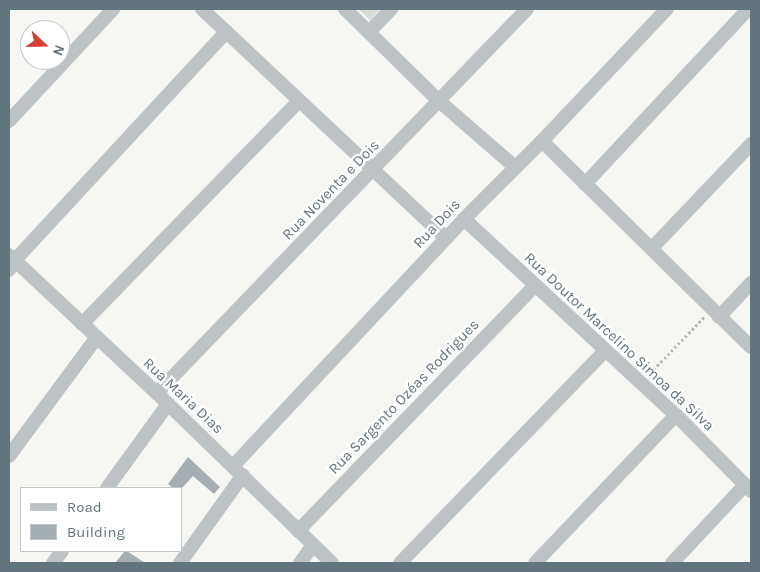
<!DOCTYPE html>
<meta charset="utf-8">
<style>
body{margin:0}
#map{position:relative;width:760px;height:572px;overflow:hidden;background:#f6f6f3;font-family:Karla,sans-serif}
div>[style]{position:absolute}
.green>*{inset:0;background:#d7dbd3}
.building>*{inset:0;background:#a5aeb2}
.path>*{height:2.5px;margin-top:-1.25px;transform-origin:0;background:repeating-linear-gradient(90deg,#b6babc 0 2.5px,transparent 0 5px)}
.minor>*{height:14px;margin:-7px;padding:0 7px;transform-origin:7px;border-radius:7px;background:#bdc3c5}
span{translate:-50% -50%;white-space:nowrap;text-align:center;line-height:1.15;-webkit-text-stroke:5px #fff;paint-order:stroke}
.street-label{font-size:15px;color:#63757c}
.frame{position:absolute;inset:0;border:10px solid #63757c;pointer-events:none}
.legend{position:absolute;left:20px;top:487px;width:162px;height:65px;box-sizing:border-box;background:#fff;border:1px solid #c1c8cb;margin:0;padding:6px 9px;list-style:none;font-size:15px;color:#63757c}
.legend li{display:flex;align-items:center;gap:10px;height:25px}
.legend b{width:25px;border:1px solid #c1c8cb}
.north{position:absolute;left:20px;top:20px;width:50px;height:50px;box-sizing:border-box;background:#fff;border:1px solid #c1c8cb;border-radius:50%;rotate:111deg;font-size:14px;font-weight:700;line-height:20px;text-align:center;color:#63757c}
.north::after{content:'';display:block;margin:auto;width:18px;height:22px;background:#d53f34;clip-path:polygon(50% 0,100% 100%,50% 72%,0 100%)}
</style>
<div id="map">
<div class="green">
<i style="clip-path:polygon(358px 9px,380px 9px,370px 20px)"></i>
</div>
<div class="building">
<i style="clip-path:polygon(188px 457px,220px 487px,214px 494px,193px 476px,182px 488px,173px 488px,168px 484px)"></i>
<i style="clip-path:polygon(125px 551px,127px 551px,145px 563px,115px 563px)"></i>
</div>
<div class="path">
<i style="left:650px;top:373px;width:78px;rotate:-46deg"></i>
</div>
<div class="minor">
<i style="left:202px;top:9px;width:335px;rotate:43.2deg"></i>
<i style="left:345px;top:9px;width:132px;rotate:44.4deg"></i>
<i style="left:439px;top:101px;width:101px;rotate:41deg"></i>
<i style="left:369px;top:32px;width:32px;rotate:-46deg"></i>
<i style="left:9px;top:121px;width:153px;rotate:-47.1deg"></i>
<i style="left:542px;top:141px;width:293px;rotate:44.6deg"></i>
<i style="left:585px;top:184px;width:239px;rotate:-47deg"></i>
<i style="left:464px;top:219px;width:289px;rotate:42.8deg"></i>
<i style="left:676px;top:415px;width:107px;rotate:45.4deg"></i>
<i style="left:652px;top:248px;width:144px;rotate:-46.4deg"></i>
<i style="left:9px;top:255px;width:218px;rotate:43.1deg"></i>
<i style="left:168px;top:404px;width:228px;rotate:44.1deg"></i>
<i style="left:9px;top:270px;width:12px;rotate:-59deg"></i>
<i style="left:15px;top:260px;width:311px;rotate:-47.2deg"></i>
<i style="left:719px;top:317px;width:47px;rotate:-46.7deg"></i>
<i style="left:82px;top:324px;width:311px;rotate:-45.8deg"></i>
<i style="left:157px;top:393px;width:533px;rotate:-46.06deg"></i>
<i style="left:9px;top:456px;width:148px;rotate:-53.5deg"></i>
<i style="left:233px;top:466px;width:338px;rotate:-46.9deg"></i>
<i style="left:464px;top:219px;width:110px;rotate:-45deg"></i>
<i style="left:542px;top:141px;width:182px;rotate:-46.6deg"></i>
<i style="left:107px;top:488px;width:104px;rotate:-54deg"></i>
<i style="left:298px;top:531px;width:341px;rotate:-46deg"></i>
<i style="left:53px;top:563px;width:15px;rotate:-53deg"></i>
<i style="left:180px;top:563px;width:108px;rotate:-54.4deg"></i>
<i style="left:300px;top:563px;width:22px;rotate:-54deg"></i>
<i style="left:400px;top:563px;width:295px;rotate:-46deg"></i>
<i style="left:535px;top:563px;width:204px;rotate:-46.4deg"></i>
<i style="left:672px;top:563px;width:107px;rotate:-46.9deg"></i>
</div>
<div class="street-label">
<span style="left:331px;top:190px;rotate:-46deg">Rua Noventa e Dois</span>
<span style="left:437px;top:224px;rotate:-47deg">Rua Dois</span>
<span style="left:619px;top:342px;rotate:43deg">Rua Doutor Marcelino Simoa da Silva</span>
<span style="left:183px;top:396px;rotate:43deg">Rua Maria Dias</span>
<span style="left:404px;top:397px;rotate:-46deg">Rua Sargento Ozéas Rodrigues</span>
</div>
<div class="frame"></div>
<ul class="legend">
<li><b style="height:6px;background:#bdc3c5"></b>Road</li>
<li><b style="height:14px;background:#a5aeb2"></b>Building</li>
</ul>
<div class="north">N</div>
</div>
